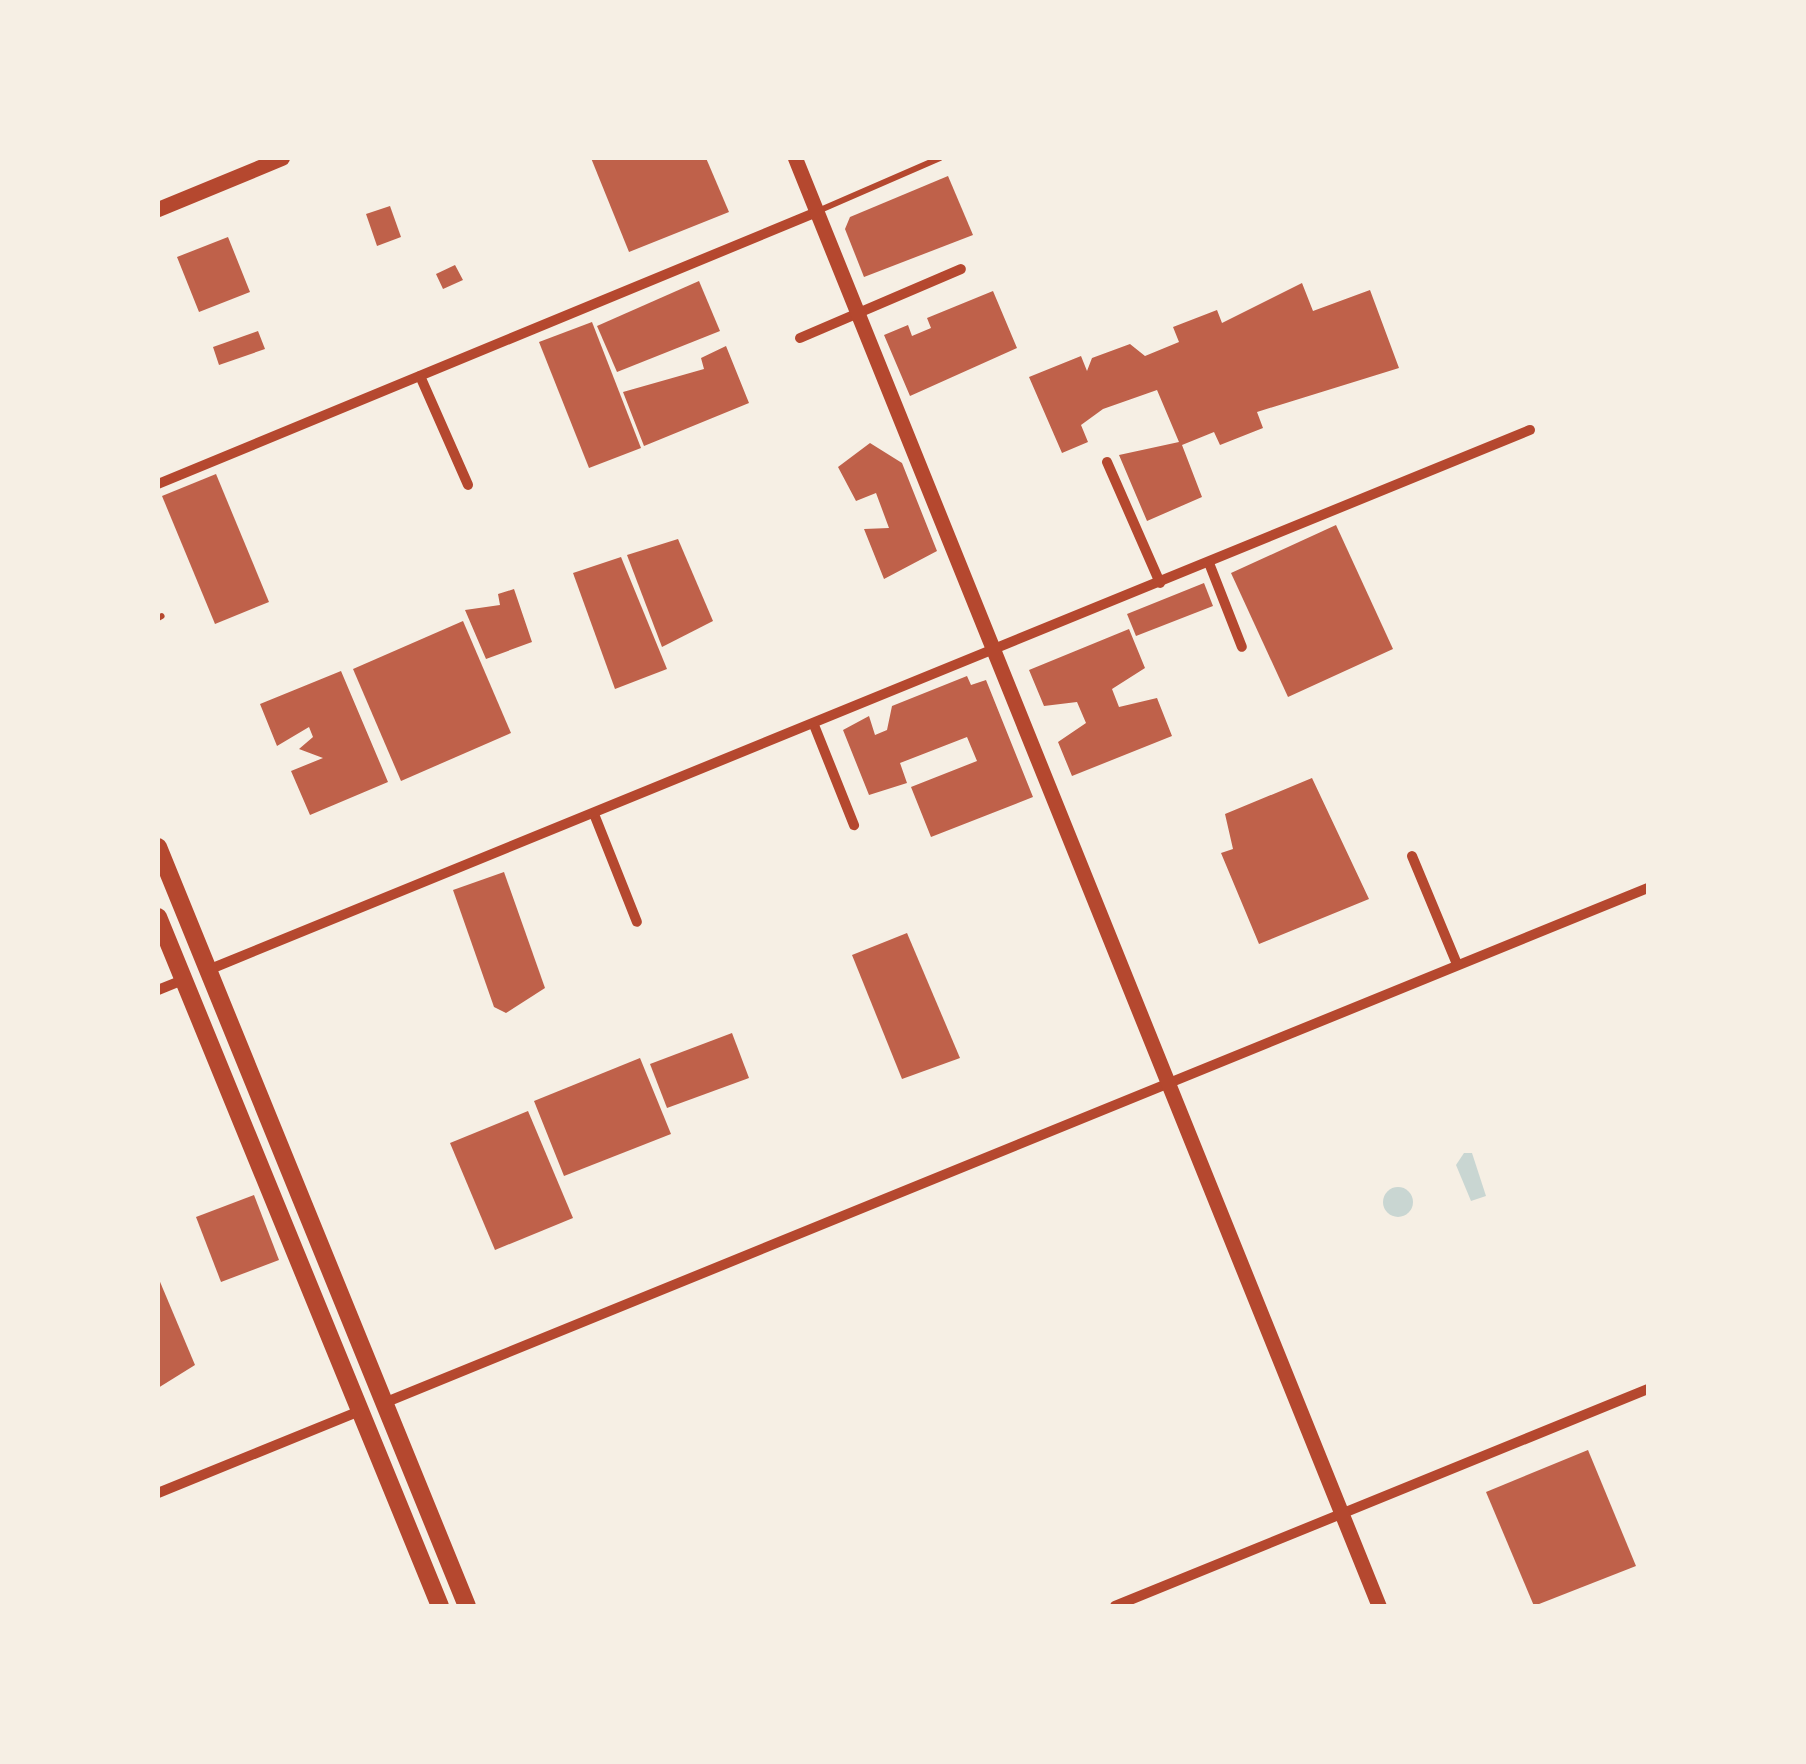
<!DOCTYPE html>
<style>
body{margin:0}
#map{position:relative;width:1806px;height:1764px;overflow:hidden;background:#f6efe4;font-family:Cabin,sans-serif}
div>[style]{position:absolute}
.water>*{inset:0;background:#c9d6d2}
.round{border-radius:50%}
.building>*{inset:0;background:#bf614a}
.service>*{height:6px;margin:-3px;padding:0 3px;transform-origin:3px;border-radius:3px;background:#b5482f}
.minor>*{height:10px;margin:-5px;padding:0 5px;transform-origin:5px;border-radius:5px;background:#b5482f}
.tertiary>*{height:15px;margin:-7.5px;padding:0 7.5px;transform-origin:7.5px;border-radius:7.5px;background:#b5482f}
.secondary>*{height:18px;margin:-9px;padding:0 9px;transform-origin:9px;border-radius:9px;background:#b5482f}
span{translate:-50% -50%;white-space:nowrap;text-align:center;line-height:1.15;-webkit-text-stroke:10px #f6efe4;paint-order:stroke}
.frame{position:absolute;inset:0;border:160px solid #f6efe4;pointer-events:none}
</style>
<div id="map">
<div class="water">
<i style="clip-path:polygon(1464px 1153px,1472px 1153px,1486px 1196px,1471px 1201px,1456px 1165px)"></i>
<i class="round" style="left:1383px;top:1187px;width:30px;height:30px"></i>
</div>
<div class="building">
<i style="clip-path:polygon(591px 158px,706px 158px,729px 212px,629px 252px)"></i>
<i style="clip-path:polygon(948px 176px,973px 235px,864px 277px,845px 229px,850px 217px)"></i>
<i style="clip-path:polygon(390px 206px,401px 237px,377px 246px,366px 214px)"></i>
<i style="clip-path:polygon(228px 237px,250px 292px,199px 312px,177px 257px)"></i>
<i style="clip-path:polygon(455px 265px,463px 280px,443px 289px,436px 274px)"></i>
<i style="clip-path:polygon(699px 281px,720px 331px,617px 372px,597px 326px)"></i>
<i style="clip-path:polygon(1302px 283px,1313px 311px,1370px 290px,1399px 368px,1257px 412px,1263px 428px,1220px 445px,1214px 432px,1182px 445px,1202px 497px,1147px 521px,1119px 455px,1179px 442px,1157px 390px,1103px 409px,1081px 425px,1088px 442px,1062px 453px,1029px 377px,1081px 356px,1087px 371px,1092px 358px,1130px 344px,1145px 356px,1179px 342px,1173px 327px,1217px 310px,1222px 323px)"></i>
<i style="clip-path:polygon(993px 291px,1017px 348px,910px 396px,884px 335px,908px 325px,912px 336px,931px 328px,927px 318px)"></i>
<i style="clip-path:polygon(592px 322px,641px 448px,589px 468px,539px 342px)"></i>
<i style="clip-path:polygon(258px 331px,265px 349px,219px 365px,213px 347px)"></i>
<i style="clip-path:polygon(726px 346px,749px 403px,644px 446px,623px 392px,704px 369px,701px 358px)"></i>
<i style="clip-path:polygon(870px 443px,902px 463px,937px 551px,884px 579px,864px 529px,889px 528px,876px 493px,856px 501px,838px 467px)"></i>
<i style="clip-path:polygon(216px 474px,269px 602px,215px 624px,162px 496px)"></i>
<i style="clip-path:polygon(1336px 525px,1393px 649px,1288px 697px,1231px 573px)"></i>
<i style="clip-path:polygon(678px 539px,713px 621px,662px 647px,627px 555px)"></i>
<i style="clip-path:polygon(621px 557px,667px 669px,615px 689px,573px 573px)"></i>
<i style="clip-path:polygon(1204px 583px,1213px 606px,1136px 636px,1127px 614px)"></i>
<i style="clip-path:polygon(514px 589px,532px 642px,486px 659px,465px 610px,500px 605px,498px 594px)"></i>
<i style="clip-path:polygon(463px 621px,511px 733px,401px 781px,353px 669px)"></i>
<i style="clip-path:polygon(1129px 629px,1145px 668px,1112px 689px,1119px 707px,1157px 698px,1172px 736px,1072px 776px,1058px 742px,1086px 723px,1077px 702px,1044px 706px,1029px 670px)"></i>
<i style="clip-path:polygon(341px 671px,388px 782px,310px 815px,291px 771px,323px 758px,299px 749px,313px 737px,309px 727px,277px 746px,260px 704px)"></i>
<i style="clip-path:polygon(967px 676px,971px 685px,986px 680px,1033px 797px,931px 837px,911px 787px,977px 761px,967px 737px,900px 763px,907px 783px,869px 795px,843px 730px,869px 716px,875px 735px,887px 730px,892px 706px)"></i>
<i style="clip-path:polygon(1312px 778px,1369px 899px,1259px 944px,1221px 853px,1233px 849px,1225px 814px)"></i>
<i style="clip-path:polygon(504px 872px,545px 988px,506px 1013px,494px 1007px,453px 890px)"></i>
<i style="clip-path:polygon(907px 933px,960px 1058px,902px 1079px,852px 955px)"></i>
<i style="clip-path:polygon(732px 1033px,749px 1078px,667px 1108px,650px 1064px)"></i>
<i style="clip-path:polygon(640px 1058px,671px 1134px,564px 1176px,534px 1101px)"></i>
<i style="clip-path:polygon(528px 1111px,573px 1218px,495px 1250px,450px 1143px)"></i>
<i style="clip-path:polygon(254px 1195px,279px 1260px,221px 1282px,196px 1217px)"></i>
<i style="clip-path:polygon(158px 1277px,195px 1365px,158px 1388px)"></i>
<i style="clip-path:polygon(1588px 1450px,1636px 1566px,1534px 1606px,1486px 1492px)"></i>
</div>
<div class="service">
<i style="left:818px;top:211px;width:133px;rotate:-23.5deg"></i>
<i style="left:158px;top:618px;width:4px;rotate:-27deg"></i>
</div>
<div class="minor">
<i style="left:800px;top:338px;width:175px;rotate:-23.2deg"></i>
<i style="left:420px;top:376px;width:119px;rotate:66.2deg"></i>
<i style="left:1107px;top:462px;width:132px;rotate:66.3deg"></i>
<i style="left:158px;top:484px;width:713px;rotate:-22.43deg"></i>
<i style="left:1209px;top:563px;width:90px;rotate:68.6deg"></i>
<i style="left:814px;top:725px;width:108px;rotate:68.2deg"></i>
<i style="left:594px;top:814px;width:116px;rotate:68.3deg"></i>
<i style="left:1412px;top:856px;width:117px;rotate:67.4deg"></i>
<i style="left:208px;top:970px;width:1428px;rotate:-22.22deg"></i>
<i style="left:158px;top:990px;width:27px;rotate:-22deg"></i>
<i style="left:384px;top:1403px;width:1365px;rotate:-22.17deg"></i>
<i style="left:158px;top:1493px;width:218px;rotate:-22.1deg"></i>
<i style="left:1115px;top:1606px;width:575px;rotate:-22.15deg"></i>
</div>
<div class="tertiary">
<i style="left:795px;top:158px;width:1561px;rotate:68.04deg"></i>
<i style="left:158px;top:209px;width:134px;rotate:-22.4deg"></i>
</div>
<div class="secondary">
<i style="left:158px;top:847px;width:819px;rotate:67.85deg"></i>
<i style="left:158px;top:917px;width:744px;rotate:67.74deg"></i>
</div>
<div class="frame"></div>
</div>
